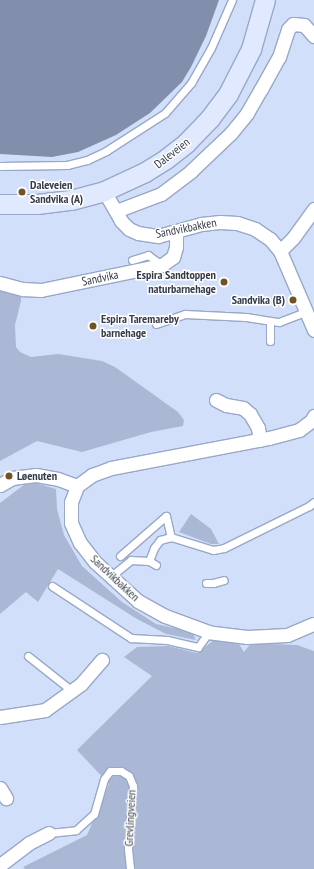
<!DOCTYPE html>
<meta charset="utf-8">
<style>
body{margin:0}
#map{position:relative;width:314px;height:869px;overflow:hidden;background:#d2dffa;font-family:"PT Sans Narrow",sans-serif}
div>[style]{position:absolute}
.green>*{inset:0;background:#abb8d5}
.water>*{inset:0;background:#818fac}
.roads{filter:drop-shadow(1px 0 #98a8c7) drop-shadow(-1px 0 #98a8c7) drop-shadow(0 1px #98a8c7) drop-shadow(0 -1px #98a8c7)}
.lane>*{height:7px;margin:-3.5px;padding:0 3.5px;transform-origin:3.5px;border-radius:3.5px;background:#fff}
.street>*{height:13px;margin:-6.5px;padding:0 6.5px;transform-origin:6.5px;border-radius:6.5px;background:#fff}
.secondary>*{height:19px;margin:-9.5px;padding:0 9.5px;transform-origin:9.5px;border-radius:9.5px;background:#e0e9fd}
.dots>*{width:11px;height:11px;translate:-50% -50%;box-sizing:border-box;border:2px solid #fff;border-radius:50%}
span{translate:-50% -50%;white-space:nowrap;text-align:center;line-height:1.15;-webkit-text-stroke:3px #fff;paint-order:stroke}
.street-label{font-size:12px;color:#353b48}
.poi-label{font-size:12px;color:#353b48;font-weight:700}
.left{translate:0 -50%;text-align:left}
.right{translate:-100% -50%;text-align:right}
</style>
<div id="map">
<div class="green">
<i style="clip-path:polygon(0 288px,21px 293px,21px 301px,15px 325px,16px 347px,20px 352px,31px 357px,58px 354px,102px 361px,115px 367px,178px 412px,184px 420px,183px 426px,151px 432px,82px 452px,37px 441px,0 461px)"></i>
<i style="clip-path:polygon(29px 481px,56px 489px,57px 509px,64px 535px,82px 566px,122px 602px,156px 624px,192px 632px,196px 640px,166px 634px,137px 619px,58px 569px,38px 602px,26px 592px,0 614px,0 503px)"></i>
<i style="clip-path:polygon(191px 514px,211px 529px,219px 544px,211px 544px,179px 532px)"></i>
<i style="clip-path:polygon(214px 640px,239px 644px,244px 652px,251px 643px,297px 645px,314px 651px,314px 869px,25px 869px,23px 867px,87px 835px,109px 784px,77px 750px,152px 676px,124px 657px,137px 647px,168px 646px,197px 653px)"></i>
</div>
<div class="water">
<i style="clip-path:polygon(0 0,219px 0,206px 36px,191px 67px,182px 82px,150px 113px,116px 135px,78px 152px,52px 157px,0 154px)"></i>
</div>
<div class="roads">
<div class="lane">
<i style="left:0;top:166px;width:67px;rotate:-0.9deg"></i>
<i style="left:67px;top:165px;width:21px;rotate:-14deg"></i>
<i style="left:87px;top:160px;width:21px;rotate:-25deg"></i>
<i style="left:106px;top:151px;width:70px;rotate:-32.8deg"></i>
<i style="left:165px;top:113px;width:40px;rotate:-49deg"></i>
<i style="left:191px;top:83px;width:40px;rotate:-60.3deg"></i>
<i style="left:211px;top:48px;width:52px;rotate:-66.4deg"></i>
<i style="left:132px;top:260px;width:17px;rotate:-17deg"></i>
<i style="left:148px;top:255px;width:17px;rotate:36deg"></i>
<i style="left:156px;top:324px;width:31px;rotate:-19deg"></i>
<i style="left:185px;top:314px;width:61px;rotate:2.8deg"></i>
<i style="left:246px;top:317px;width:33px;rotate:9deg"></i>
<i style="left:279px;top:322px;width:30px;rotate:-21deg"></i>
<i style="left:270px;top:341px;width:20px;rotate:-90deg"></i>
<i style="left:171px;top:537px;width:44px;rotate:17.2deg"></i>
<i style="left:213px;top:550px;width:11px;rotate:-10deg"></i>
<i style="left:224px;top:548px;width:95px;rotate:-26.3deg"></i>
<i style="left:309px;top:506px;width:6px;rotate:-39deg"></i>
<i style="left:120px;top:556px;width:61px;rotate:-41deg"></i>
<i style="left:166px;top:516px;width:22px;rotate:77deg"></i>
<i style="left:171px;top:537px;width:11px;rotate:165deg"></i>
<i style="left:160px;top:540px;width:10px;rotate:127deg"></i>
<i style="left:154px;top:548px;width:14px;rotate:111deg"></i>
<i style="left:110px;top:577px;width:27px;rotate:-39deg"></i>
<i style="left:131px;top:560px;width:18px;rotate:3deg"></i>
<i style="left:149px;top:561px;width:8px;rotate:30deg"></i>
<i style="left:206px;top:583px;width:7px"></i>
<i style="left:213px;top:583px;width:11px;rotate:-15deg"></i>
<i style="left:52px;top:586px;width:95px;rotate:33.4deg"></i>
<i style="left:131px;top:638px;width:36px;rotate:3deg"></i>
<i style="left:167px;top:640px;width:32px;rotate:13deg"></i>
<i style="left:198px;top:647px;width:19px;rotate:-54deg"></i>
<i style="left:28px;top:656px;width:56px;rotate:38.5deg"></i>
<i style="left:49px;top:833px;width:27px;rotate:-6deg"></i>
<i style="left:76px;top:830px;width:24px;rotate:-42deg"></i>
<i style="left:94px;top:814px;width:36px;rotate:-74deg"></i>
<i style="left:104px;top:779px;width:10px;rotate:-53deg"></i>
<i style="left:110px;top:771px;width:11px"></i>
<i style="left:121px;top:771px;width:9px;rotate:32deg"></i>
<i style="left:129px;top:776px;width:11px;rotate:68deg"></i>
<i style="left:133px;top:786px;width:63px;rotate:94.5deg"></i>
<i style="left:128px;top:849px;width:20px;rotate:84deg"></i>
</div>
<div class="street">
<i style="left:104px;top:191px;width:34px;rotate:60deg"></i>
<i style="left:121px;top:221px;width:11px;rotate:45deg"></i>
<i style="left:129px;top:229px;width:10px;rotate:24deg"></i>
<i style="left:138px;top:233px;width:20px;rotate:9deg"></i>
<i style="left:158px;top:236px;width:45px;rotate:-15.6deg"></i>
<i style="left:201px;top:224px;width:19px;rotate:-6deg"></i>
<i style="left:220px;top:222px;width:17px;rotate:3deg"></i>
<i style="left:237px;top:223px;width:19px;rotate:18deg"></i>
<i style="left:255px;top:229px;width:18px;rotate:34deg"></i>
<i style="left:270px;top:239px;width:16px;rotate:50deg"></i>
<i style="left:280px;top:251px;width:86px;rotate:66.7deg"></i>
<i style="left:116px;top:211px;width:48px;rotate:-20.7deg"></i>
<i style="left:161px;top:194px;width:38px;rotate:-37deg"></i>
<i style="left:191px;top:171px;width:55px;rotate:-43.5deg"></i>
<i style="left:231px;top:133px;width:26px;rotate:-51deg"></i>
<i style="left:247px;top:113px;width:28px;rotate:-60deg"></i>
<i style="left:261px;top:89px;width:37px;rotate:-61deg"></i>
<i style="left:279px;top:57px;width:29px;rotate:-72deg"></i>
<i style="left:288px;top:29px;width:7px;rotate:-45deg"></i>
<i style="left:293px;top:24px;width:11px;rotate:5deg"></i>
<i style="left:304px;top:25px;width:15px;rotate:48deg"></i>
<i style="left:280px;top:251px;width:18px;rotate:-45deg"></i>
<i style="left:293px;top:238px;width:36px;rotate:-54deg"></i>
<i style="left:0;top:283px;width:24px;rotate:15deg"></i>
<i style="left:23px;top:289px;width:18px;rotate:3deg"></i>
<i style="left:41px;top:290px;width:124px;rotate:-11.7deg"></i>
<i style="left:162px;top:265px;width:14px;rotate:-36deg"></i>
<i style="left:173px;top:257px;width:10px;rotate:-73deg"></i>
<i style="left:176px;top:247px;width:15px;rotate:-90deg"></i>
<i style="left:216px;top:400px;width:11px;rotate:27deg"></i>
<i style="left:226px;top:405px;width:17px;rotate:10deg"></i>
<i style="left:243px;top:408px;width:9px;rotate:41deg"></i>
<i style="left:250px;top:414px;width:16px;rotate:60deg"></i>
<i style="left:258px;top:428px;width:12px;rotate:81deg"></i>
<i style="left:0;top:485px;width:14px;rotate:-30deg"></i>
<i style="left:12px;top:478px;width:24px;rotate:-7deg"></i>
<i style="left:36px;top:475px;width:22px;rotate:10deg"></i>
<i style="left:58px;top:479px;width:20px;rotate:20deg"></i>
<i style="left:313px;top:624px;width:28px;rotate:157deg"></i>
<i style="left:287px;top:635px;width:40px;rotate:177.1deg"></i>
<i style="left:247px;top:637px;width:38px;rotate:-173deg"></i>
<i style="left:209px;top:632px;width:47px;rotate:-160deg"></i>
<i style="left:165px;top:616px;width:31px;rotate:-151deg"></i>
<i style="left:138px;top:601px;width:58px;rotate:-137.8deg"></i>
<i style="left:95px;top:562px;width:24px;rotate:-128deg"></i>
<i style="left:80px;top:543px;width:22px;rotate:-114deg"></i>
<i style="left:71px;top:523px;width:21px;rotate:-90deg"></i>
<i style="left:71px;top:502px;width:17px;rotate:-69deg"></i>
<i style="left:77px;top:486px;width:19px;rotate:-36deg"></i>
<i style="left:92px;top:475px;width:20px;rotate:-20deg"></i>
<i style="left:111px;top:468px;width:161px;rotate:-10.8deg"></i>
<i style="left:269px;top:438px;width:31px;rotate:-15deg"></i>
<i style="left:299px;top:430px;width:15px;rotate:-37deg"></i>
<i style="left:311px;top:421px;width:6px;rotate:-59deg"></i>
<i style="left:0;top:717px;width:46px;rotate:-8.8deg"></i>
<i style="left:45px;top:710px;width:44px;rotate:-35.8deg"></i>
<i style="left:81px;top:684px;width:32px;rotate:-49deg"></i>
<i style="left:0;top:788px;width:12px;rotate:59deg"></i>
<i style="left:0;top:865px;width:36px;rotate:-37deg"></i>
<i style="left:29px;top:843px;width:22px;rotate:-27deg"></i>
</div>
<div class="secondary">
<i style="left:0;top:204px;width:37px"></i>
<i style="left:37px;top:204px;width:34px;rotate:-7deg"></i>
<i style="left:71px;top:200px;width:34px;rotate:-15deg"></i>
<i style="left:104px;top:191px;width:45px;rotate:-24.9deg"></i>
<i style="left:145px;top:172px;width:26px;rotate:-32deg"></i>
<i style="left:167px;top:158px;width:24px;rotate:-38deg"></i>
<i style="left:186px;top:143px;width:35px;rotate:-46deg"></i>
<i style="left:210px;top:118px;width:30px;rotate:-53deg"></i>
<i style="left:228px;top:94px;width:51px;rotate:-62.9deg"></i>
<i style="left:251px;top:49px;width:51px;rotate:-74.1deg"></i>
</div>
</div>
<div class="dots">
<i style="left:22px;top:192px;background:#725328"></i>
<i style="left:224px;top:282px;background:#725328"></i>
<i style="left:293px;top:300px;background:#725328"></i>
<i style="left:93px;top:326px;background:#725328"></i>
<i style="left:9px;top:476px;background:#725328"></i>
</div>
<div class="street-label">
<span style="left:172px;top:153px;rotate:-38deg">Daleveien</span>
<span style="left:186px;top:228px;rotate:-11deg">Sandvikbakken</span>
<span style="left:100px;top:278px;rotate:-12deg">Sandvika</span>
<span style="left:115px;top:578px;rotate:43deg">Sandvikbakken</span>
<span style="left:130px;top:818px;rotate:-87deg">Grevlingveien</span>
</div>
<div class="poi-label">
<span class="left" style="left:30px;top:192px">Daleveien<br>Sandvika (A)</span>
<span class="right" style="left:216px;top:282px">Espira Sandtoppen<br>naturbarnehage</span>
<span class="right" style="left:285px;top:300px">Sandvika (B)</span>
<span class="left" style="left:101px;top:326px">Espira Taremareby<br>barnehage</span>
<span class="left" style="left:17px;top:476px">Løenuten</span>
</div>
</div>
